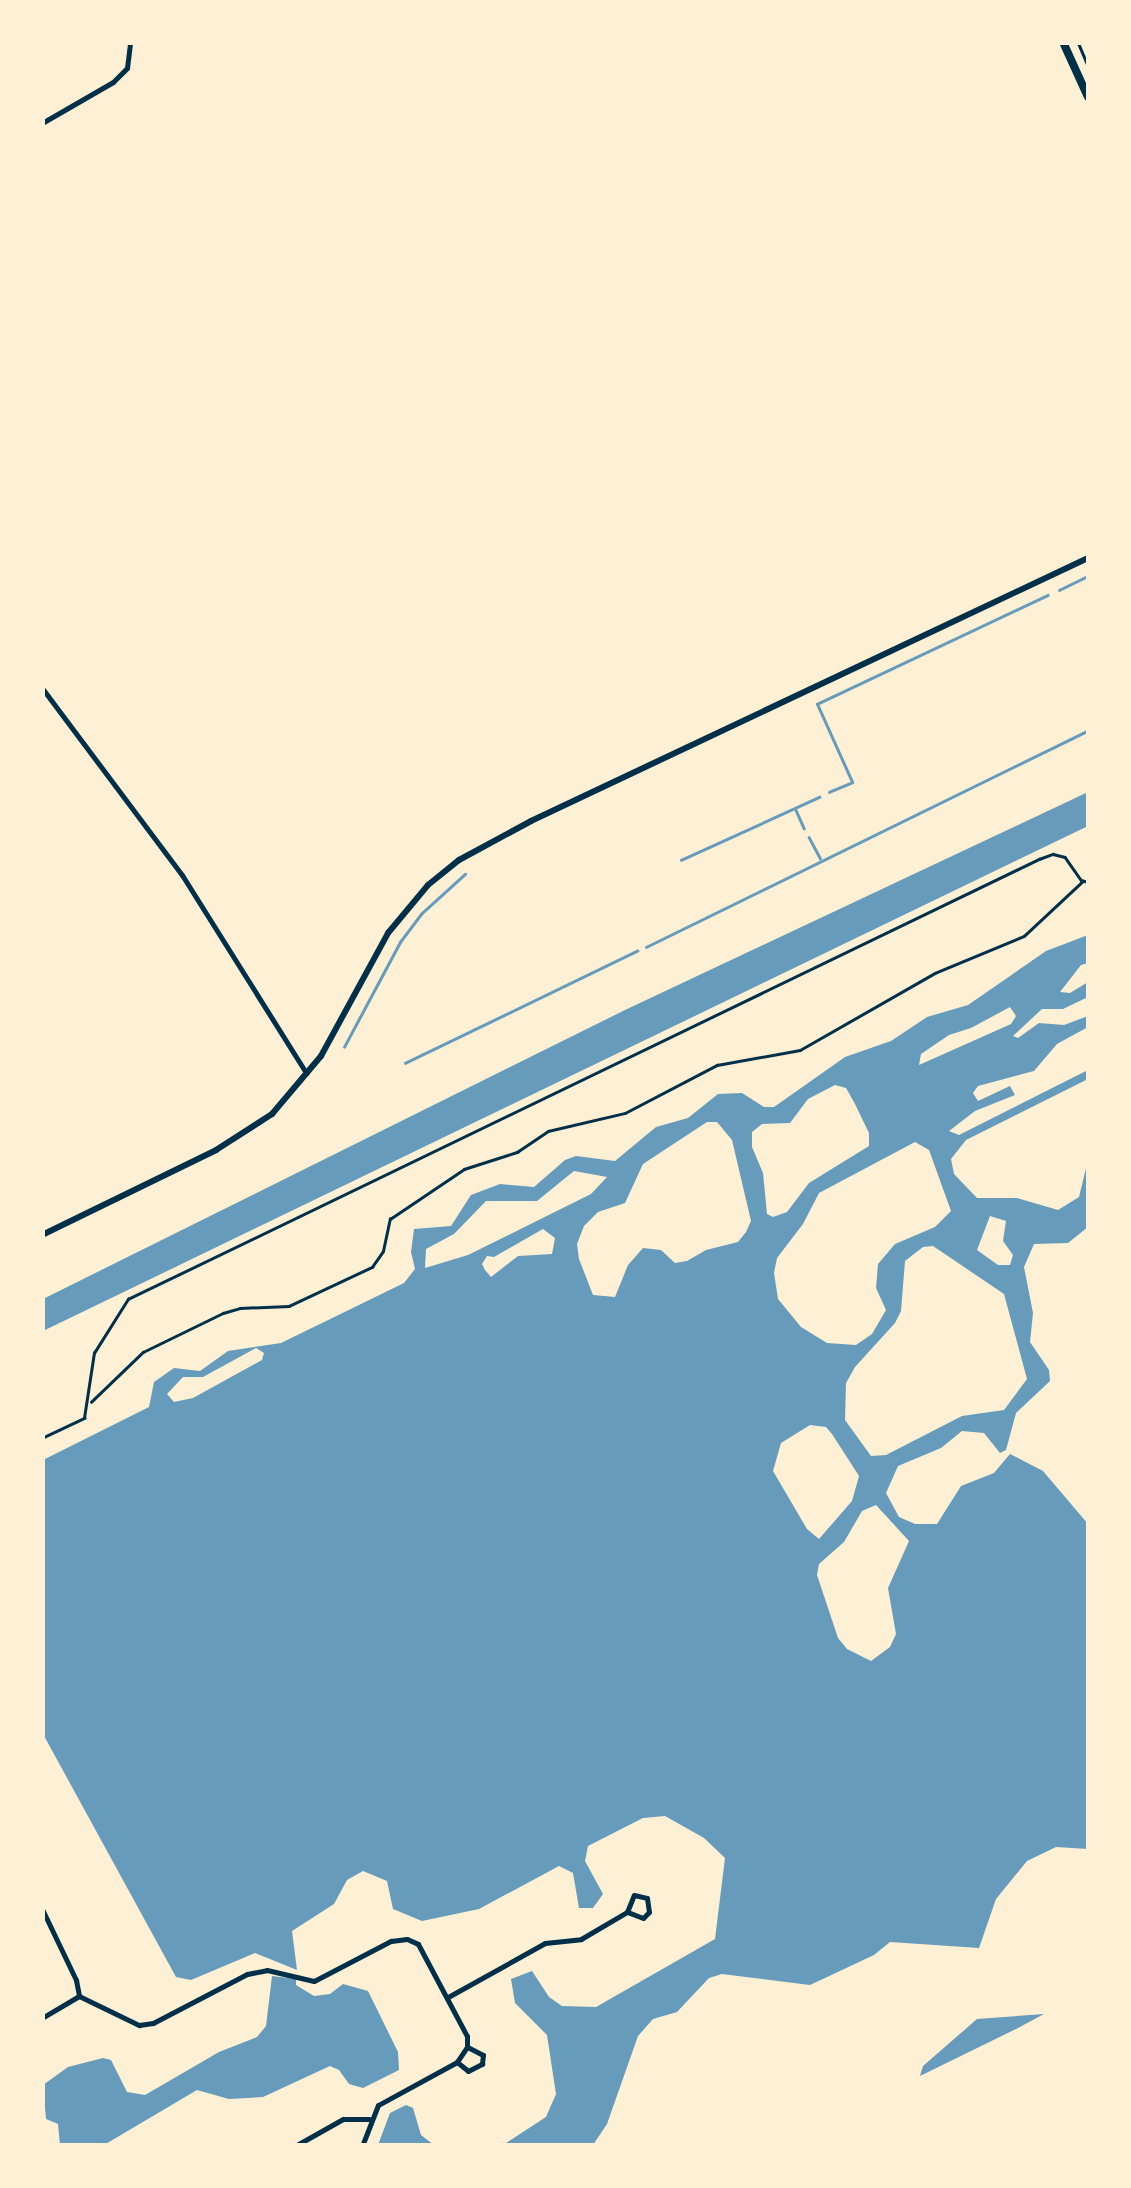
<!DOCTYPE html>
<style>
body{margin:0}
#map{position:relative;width:1131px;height:2188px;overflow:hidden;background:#fdf0d5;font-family:Inter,sans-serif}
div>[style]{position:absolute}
.water>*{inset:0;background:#669bbc}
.stream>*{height:2.5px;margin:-1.25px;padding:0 1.25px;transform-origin:1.25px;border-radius:1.25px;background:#669bbc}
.path>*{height:2.5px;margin:-1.25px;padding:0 1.25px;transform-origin:1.25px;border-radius:1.25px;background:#003049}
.minor>*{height:5px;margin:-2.5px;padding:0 2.5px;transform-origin:2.5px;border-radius:2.5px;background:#003049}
.tertiary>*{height:6px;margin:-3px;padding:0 3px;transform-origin:3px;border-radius:3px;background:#003049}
.secondary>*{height:8px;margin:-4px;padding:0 4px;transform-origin:4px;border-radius:4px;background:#003049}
span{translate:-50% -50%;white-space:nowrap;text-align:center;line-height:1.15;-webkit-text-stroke:8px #fdf0d5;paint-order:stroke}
.frame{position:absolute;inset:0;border:45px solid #fdf0d5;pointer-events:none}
</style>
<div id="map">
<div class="water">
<i style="clip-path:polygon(1088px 792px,1088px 826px,43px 1331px,43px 1299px,625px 1010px)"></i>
<i style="clip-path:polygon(evenodd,1088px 935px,1088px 963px,1081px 965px,1060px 992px,1070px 993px,1088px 982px,1088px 997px,1063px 1009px,1042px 1009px,1013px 1036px,1018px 1038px,1039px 1023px,1064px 1025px,1088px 1016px,1088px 1027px,1057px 1044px,1034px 1071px,978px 1086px,973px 1093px,978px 1101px,1010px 1086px,1015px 1095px,975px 1111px,949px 1131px,959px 1135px,1088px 1070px,1088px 1079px,966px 1140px,951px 1159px,954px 1174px,977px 1198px,1017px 1198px,1058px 1210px,1079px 1197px,1088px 1160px,1088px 1227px,1068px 1243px,1034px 1244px,1024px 1267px,1033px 1313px,1030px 1342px,1049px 1370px,1050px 1381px,1016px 1413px,1006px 1450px,1000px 1453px,984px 1433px,962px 1431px,941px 1448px,898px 1466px,886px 1493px,899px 1517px,915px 1524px,937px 1524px,961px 1486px,994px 1473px,1010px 1454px,1043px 1471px,1088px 1524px,1088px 1849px,1056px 1847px,1027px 1861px,996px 1899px,979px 1948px,890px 1942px,874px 1955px,810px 1985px,722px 1974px,709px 1978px,677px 2012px,653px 2019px,638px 2036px,607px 2124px,593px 2145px,503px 2145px,546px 2117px,556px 2094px,547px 2035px,515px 2003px,511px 1979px,532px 1971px,549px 1997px,562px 2006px,596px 2007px,715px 1939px,725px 1858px,704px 1838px,665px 1816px,643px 1818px,588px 1846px,585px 1861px,603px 1894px,593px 1908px,579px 1908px,573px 1873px,559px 1866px,479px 1909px,422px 1921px,393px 1909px,387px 1881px,363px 1871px,347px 1880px,334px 1904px,292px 1931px,297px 1970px,255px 1953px,191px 1980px,176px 1977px,43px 1734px,43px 1460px,149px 1407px,154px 1382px,174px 1368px,200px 1371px,228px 1351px,281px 1343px,404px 1283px,415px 1269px,411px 1252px,414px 1229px,451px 1226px,471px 1195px,500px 1184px,534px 1187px,565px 1160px,576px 1156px,615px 1161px,656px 1127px,688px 1118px,718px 1094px,742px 1093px,764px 1107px,774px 1107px,845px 1057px,891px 1041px,927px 1017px,968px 1005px,1046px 951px,1088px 935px,1010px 1007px,1016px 1016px,1011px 1024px,919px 1065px,921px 1054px,949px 1035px,971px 1028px,1010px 1007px,1088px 935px,835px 1085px,846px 1088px,855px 1104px,869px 1133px,869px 1146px,809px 1183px,787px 1212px,773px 1217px,767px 1214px,763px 1173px,752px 1147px,752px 1132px,762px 1124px,790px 1123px,808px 1099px,835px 1085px,1088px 935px,707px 1122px,717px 1122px,732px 1140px,751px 1221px,746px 1232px,738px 1242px,706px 1250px,687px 1261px,675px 1263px,661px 1250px,643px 1248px,628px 1265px,615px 1297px,593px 1295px,579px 1259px,577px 1244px,584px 1226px,598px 1212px,625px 1203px,643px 1164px,707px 1122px,1088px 935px,915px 1142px,929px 1150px,951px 1211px,935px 1227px,895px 1244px,878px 1264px,876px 1288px,886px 1310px,872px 1334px,856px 1345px,827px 1343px,801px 1327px,778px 1299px,774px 1273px,777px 1258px,803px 1224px,819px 1193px,915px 1142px,1088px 935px,574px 1171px,607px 1177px,591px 1194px,468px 1255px,425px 1268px,426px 1249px,454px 1234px,486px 1201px,537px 1201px,574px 1171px,1088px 935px,990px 1216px,1006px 1221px,1003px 1241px,1013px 1255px,1010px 1265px,998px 1265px,977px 1250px,990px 1216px,1088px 935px,543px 1229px,555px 1238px,552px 1254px,518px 1256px,491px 1277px,485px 1270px,482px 1264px,487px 1256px,494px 1257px,543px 1229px,1088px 935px,933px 1246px,1004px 1294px,1027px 1379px,1004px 1410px,962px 1416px,886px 1455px,871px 1456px,845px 1420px,846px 1383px,855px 1367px,895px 1323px,901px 1311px,905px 1261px,923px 1247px,933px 1246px,1088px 935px,256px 1348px,264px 1353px,262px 1360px,193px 1398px,174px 1402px,167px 1394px,183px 1377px,203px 1377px,256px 1348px,1088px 935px,810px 1425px,826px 1427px,832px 1434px,859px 1476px,852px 1501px,819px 1539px,807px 1529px,773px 1471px,781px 1443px,810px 1425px,1088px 935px,876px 1505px,909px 1541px,888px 1588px,896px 1634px,890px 1647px,871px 1661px,847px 1649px,838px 1638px,817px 1575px,819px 1564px,844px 1542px,862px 1511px,876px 1505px)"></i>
<i style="clip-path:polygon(272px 1976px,296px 1979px,296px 1985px,314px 1996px,330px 1994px,343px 1984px,368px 1991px,398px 2052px,399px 2070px,363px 2088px,349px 2084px,339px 2070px,330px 2066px,263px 2097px,229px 2099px,197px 2090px,104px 2145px,60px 2145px,58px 2124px,46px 2119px,43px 2085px,68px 2067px,103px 2058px,111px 2060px,127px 2092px,145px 2095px,219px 2052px,257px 2037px,266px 2026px)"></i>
<i style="clip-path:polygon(1044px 2014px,1018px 2028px,920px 2076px,923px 2066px,977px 2019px)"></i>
<i style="clip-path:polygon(406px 2105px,413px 2108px,421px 2135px,434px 2145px,378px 2145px,390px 2113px)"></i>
</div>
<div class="stream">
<i style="left:1059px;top:590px;width:32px;rotate:-26deg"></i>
<i style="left:829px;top:792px;width:25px;rotate:-23deg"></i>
<i style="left:852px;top:782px;width:85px;rotate:-114.2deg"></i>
<i style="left:817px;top:704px;width:255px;rotate:-25.3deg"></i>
<i style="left:796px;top:810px;width:20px;rotate:66deg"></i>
<i style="left:809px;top:837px;width:24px;rotate:62deg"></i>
<i style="left:681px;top:860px;width:152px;rotate:-24.5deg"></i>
<i style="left:646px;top:947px;width:492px;rotate:-26.1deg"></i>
<i style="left:344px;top:1047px;width:119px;rotate:-61.9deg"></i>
<i style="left:400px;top:942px;width:36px;rotate:-53deg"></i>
<i style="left:422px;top:913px;width:58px;rotate:-42.2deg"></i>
<i style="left:405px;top:1063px;width:258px;rotate:-25.8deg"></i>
</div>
<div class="path">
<i style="left:1078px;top:42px;width:25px;rotate:67deg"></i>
<i style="left:91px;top:1402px;width:72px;rotate:-43.9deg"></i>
<i style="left:143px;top:1352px;width:89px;rotate:-26deg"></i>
<i style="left:223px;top:1313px;width:18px;rotate:-16deg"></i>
<i style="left:240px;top:1308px;width:49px;rotate:-2.3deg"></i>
<i style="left:289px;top:1306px;width:92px;rotate:-25.2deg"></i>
<i style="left:372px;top:1267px;width:19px;rotate:-55deg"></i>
<i style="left:383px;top:1251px;width:33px;rotate:-78deg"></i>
<i style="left:390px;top:1219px;width:89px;rotate:-34deg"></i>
<i style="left:464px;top:1169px;width:56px;rotate:-17.8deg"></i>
<i style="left:517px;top:1152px;width:37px;rotate:-34deg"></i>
<i style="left:548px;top:1131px;width:79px;rotate:-13.2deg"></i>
<i style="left:625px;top:1113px;width:104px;rotate:-27.6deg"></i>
<i style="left:717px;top:1065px;width:84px;rotate:-10.2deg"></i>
<i style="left:800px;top:1050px;width:155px;rotate:-29.7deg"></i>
<i style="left:935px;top:973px;width:96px;rotate:-22.6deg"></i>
<i style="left:1024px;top:936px;width:79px;rotate:-43deg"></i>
<i style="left:42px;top:1438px;width:47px;rotate:-25.5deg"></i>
<i style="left:84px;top:1418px;width:66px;rotate:-81.3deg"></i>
<i style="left:94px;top:1353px;width:64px;rotate:-57.8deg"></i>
<i style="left:128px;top:1299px;width:1012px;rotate:-25.78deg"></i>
<i style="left:1039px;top:859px;width:15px;rotate:-20deg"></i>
<i style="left:1053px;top:854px;width:12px;rotate:14deg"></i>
<i style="left:1065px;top:857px;width:28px;rotate:55deg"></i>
<i style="left:1081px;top:880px;width:7px;rotate:16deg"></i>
</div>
<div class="minor">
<i style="left:42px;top:123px;width:82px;rotate:-30deg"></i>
<i style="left:113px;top:82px;width:20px;rotate:-45deg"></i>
<i style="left:127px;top:68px;width:26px;rotate:-83deg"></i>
<i style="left:42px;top:688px;width:234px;rotate:53.2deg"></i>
<i style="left:182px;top:875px;width:234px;rotate:57.9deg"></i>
<i style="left:42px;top:1909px;width:79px;rotate:64.4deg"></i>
<i style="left:76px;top:1980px;width:16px;rotate:79deg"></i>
<i style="left:79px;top:1996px;width:43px;rotate:149.3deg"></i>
<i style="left:79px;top:1996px;width:67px;rotate:25.8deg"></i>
<i style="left:139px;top:2025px;width:14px;rotate:-8deg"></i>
<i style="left:153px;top:2023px;width:106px;rotate:-27.5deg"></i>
<i style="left:247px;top:1974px;width:20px;rotate:-11deg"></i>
<i style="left:267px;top:1970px;width:48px;rotate:13.2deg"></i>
<i style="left:314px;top:1981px;width:87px;rotate:-27.5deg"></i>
<i style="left:391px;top:1941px;width:16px;rotate:-7deg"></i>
<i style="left:407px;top:1939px;width:12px;rotate:24deg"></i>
<i style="left:418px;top:1944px;width:104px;rotate:62deg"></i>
<i style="left:467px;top:2036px;width:11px;rotate:90deg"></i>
<i style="left:467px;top:2047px;width:18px;rotate:124deg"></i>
<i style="left:457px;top:2062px;width:90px;rotate:151.4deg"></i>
<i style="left:378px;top:2105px;width:44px;rotate:111.3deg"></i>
<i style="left:448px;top:1997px;width:111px;rotate:-29.1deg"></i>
<i style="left:545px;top:1943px;width:36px;rotate:-6deg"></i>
<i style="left:581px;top:1939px;width:53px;rotate:-30.4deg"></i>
<i style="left:627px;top:1912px;width:18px;rotate:-68deg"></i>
<i style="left:634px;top:1895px;width:13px;rotate:13deg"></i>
<i style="left:647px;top:1898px;width:14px;rotate:82deg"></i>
<i style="left:649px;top:1912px;width:8px;rotate:135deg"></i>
<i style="left:643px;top:1918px;width:17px;rotate:-159deg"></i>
<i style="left:457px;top:2062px;width:14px;rotate:39deg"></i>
<i style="left:468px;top:2071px;width:16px;rotate:-27deg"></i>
<i style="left:482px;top:2064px;width:9px;rotate:-84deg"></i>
<i style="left:483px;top:2055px;width:18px;rotate:-153deg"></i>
<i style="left:295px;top:2146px;width:55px;rotate:-29.4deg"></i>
<i style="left:343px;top:2119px;width:26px"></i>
</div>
<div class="tertiary">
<i style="left:42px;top:1235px;width:194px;rotate:-26deg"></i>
<i style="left:216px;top:1150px;width:67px;rotate:-32.7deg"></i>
<i style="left:272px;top:1114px;width:76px;rotate:-49.8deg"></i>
<i style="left:321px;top:1056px;width:140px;rotate:-61.4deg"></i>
<i style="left:388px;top:933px;width:62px;rotate:-50.2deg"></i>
<i style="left:428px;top:885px;width:40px;rotate:-39deg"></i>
<i style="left:459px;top:860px;width:82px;rotate:-28.4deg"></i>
<i style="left:531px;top:821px;width:616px;rotate:-25.28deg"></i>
</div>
<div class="secondary">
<i style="left:1063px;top:42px;width:60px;rotate:65.6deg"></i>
</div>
<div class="frame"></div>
</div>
